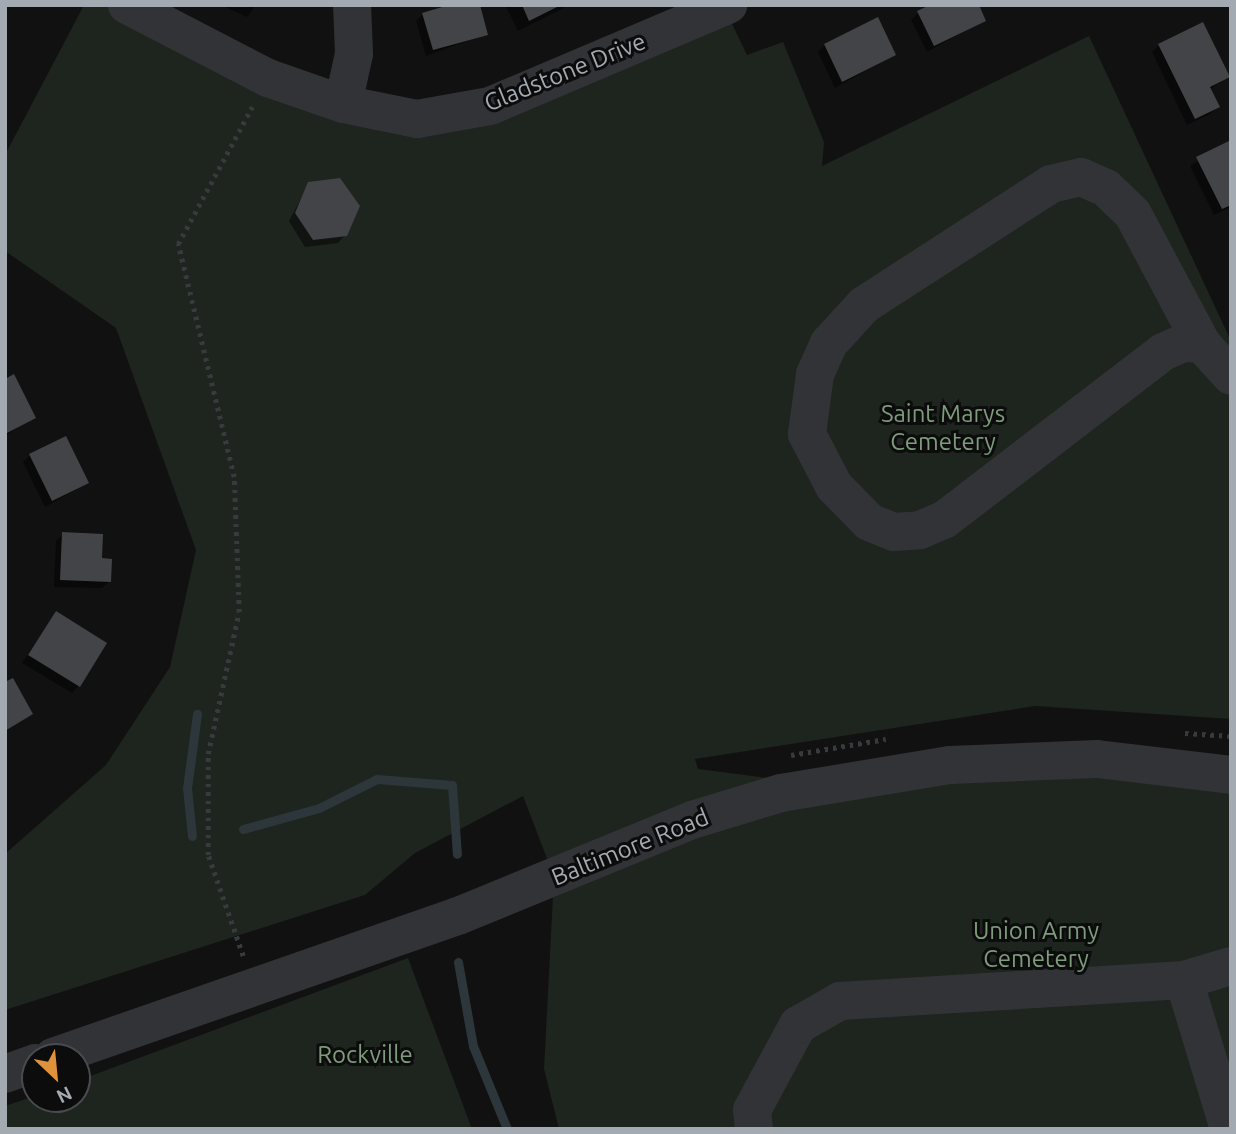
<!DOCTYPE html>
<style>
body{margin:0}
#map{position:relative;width:1236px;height:1134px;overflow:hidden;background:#111112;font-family:Ubuntu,sans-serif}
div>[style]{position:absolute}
.green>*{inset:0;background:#1e241e}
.shadow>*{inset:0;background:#0007}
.stream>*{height:9px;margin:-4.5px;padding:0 4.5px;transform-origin:4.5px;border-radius:4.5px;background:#2d373b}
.building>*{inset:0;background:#424447}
.path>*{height:4.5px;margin-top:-2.25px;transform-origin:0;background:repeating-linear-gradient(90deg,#383a3e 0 3.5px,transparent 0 8.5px)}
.minor>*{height:38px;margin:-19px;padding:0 19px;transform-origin:19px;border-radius:19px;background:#323337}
span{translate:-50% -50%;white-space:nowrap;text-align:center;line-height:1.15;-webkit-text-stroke:6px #0c0c0d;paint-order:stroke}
.street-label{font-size:24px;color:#a3aab1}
.park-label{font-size:24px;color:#7e9b7c}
.frame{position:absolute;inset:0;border:7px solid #a3aab1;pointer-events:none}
.north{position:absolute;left:21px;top:1043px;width:70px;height:70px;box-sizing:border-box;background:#0c0c0d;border:2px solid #484b4f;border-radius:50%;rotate:154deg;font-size:19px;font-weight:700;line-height:28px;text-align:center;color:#a3aab1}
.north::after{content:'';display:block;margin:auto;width:24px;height:32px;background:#e0923b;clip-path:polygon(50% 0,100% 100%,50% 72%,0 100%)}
</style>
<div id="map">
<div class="green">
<i style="clip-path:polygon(84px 5px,127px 5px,417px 119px,724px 7px,747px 55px,783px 42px,824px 142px,822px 166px,1089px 36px,1231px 341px,1231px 719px,1035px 706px,695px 759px,698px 769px,823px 785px,950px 765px,1231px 775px,1231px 1129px,559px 1129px,544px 1069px,554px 877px,523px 796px,415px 853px,365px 895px,5px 1010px,5px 854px,106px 765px,170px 667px,196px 550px,116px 328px,5px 251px,5px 155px)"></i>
<i style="clip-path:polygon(408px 958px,472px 1129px,5px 1129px,5px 1106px,35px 1096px,77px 1099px,77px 1081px)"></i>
</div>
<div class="shadow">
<i style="clip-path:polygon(221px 5px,256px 5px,247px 17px)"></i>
<i style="clip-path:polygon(505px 5px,570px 5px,518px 31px)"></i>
<i style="clip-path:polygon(918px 13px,984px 20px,927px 52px,911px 20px)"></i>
<i style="clip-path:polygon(423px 14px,486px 34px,426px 56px,416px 21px)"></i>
<i style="clip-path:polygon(825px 45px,894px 55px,835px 88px,818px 52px)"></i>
<i style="clip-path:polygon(1159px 45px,1228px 77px,1209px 90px,1218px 106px,1210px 114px,1187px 125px,1152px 52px)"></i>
<i style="clip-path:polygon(1231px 142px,1231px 207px,1214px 215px,1190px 166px)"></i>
<i style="clip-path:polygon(309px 184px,345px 235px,338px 243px,305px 247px,289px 221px)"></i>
<i style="clip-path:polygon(5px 381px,34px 417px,5px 436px)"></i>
<i style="clip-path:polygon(30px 455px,87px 483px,45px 507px,23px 462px)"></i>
<i style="clip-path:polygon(63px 534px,110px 581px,102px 588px,54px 587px,56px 541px)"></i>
<i style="clip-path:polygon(56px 613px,79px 685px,72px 693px,22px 663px)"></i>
<i style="clip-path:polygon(5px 684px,31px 714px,5px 732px)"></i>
</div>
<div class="stream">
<i style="left:243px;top:829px;width:79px;rotate:-15.4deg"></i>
<i style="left:319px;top:808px;width:65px;rotate:-26.6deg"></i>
<i style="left:377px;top:779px;width:75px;rotate:4.6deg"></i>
<i style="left:452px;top:785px;width:69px;rotate:85.9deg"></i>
<i style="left:192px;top:836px;width:48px;rotate:-95.9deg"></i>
<i style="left:187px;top:788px;width:75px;rotate:-82.3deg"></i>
<i style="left:458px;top:962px;width:85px;rotate:79.9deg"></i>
<i style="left:473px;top:1046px;width:90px;rotate:67.7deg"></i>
</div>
<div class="building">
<i style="clip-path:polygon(449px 5px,480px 5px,488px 35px,433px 50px,422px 13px)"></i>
<i style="clip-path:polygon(522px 5px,561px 5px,529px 21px)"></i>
<i style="clip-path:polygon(930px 5px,979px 5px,986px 21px,934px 46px,917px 11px)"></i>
<i style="clip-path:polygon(878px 17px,896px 55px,842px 82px,824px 44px)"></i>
<i style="clip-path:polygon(1203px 22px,1230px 77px,1210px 87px,1220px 107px,1195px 119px,1158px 44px)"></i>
<i style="clip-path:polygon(1231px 140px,1231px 205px,1222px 209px,1196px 157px)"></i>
<i style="clip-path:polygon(340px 178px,360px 206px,347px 236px,313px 240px,295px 213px,308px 182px)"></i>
<i style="clip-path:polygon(14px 374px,36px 418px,5px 434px,5px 379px)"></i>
<i style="clip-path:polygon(66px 436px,89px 483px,52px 501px,29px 454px)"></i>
<i style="clip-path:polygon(62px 532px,103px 534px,102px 558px,112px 559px,111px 582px,60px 580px)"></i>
<i style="clip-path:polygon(56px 611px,107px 643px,80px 687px,28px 655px)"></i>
<i style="clip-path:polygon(13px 678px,33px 714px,5px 731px,5px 682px)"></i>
</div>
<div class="path">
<i style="left:1185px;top:733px;width:46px;rotate:3.7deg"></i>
<i style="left:791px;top:755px;width:96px;rotate:-9.6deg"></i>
<i style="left:243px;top:956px;width:107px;rotate:-109.1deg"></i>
<i style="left:208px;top:855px;width:101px;rotate:-90deg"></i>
<i style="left:208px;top:754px;width:145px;rotate:-77.7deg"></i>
<i style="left:239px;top:612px;width:135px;rotate:-92.1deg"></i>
<i style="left:234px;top:477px;width:240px;rotate:-103.5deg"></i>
<i style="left:178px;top:244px;width:156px;rotate:-61.6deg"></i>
</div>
<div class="minor">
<i style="left:127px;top:5px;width:159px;rotate:27.4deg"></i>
<i style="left:268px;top:78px;width:79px;rotate:19.1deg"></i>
<i style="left:343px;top:104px;width:76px;rotate:11.5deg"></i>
<i style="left:417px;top:119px;width:74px;rotate:-10.1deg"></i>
<i style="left:490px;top:106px;width:259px;rotate:-23deg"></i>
<i style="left:343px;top:104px;width:51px;rotate:-77.6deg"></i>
<i style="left:354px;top:54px;width:49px;rotate:-92.3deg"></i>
<i style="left:1202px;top:344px;width:147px;rotate:-118deg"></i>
<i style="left:1133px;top:214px;width:37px;rotate:-136deg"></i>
<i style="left:1106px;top:188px;width:27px;rotate:-156deg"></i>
<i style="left:1081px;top:177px;width:31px;rotate:167deg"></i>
<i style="left:1051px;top:184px;width:223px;rotate:147.1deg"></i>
<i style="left:864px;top:305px;width:52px;rotate:132.6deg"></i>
<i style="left:829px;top:343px;width:34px;rotate:114deg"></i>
<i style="left:815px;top:374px;width:61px;rotate:97.6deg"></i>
<i style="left:807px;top:434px;width:59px;rotate:62.6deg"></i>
<i style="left:834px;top:486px;width:50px;rotate:45.8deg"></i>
<i style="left:869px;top:522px;width:27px;rotate:22deg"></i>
<i style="left:894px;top:532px;width:26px;rotate:-4deg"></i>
<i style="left:920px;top:530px;width:26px;rotate:-23deg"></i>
<i style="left:944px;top:520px;width:276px;rotate:-37.5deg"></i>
<i style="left:1163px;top:352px;width:22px;rotate:-24deg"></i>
<i style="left:1183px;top:343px;width:19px;rotate:3deg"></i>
<i style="left:1202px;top:344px;width:43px;rotate:47.8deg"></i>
<i style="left:1184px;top:980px;width:156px;rotate:73.2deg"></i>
<i style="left:53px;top:1057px;width:429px;rotate:-19.2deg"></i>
<i style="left:458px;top:916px;width:253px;rotate:-22.3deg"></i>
<i style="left:692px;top:820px;width:93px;rotate:-16.9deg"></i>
<i style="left:781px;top:793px;width:171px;rotate:-9.4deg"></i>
<i style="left:950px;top:765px;width:147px;rotate:-2.3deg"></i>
<i style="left:1097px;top:759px;width:135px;rotate:6.8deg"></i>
<i style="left:5px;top:1074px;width:32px;rotate:-20deg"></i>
<i style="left:754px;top:1129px;width:19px;rotate:-96deg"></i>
<i style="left:752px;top:1110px;width:97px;rotate:-61.6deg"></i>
<i style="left:798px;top:1025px;width:48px;rotate:-29.7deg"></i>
<i style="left:840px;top:1001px;width:345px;rotate:-3.5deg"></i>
<i style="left:1184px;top:980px;width:49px;rotate:-16.6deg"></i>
</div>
<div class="street-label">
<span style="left:565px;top:72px;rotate:-22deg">Gladstone Drive</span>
<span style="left:630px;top:847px;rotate:-22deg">Baltimore Road</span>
</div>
<div class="park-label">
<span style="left:943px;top:428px">Saint Marys<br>Cemetery</span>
<span style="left:1036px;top:945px">Union Army<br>Cemetery</span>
<span style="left:365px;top:1055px">Rockville</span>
</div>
<div class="frame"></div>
<div class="north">N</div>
</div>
